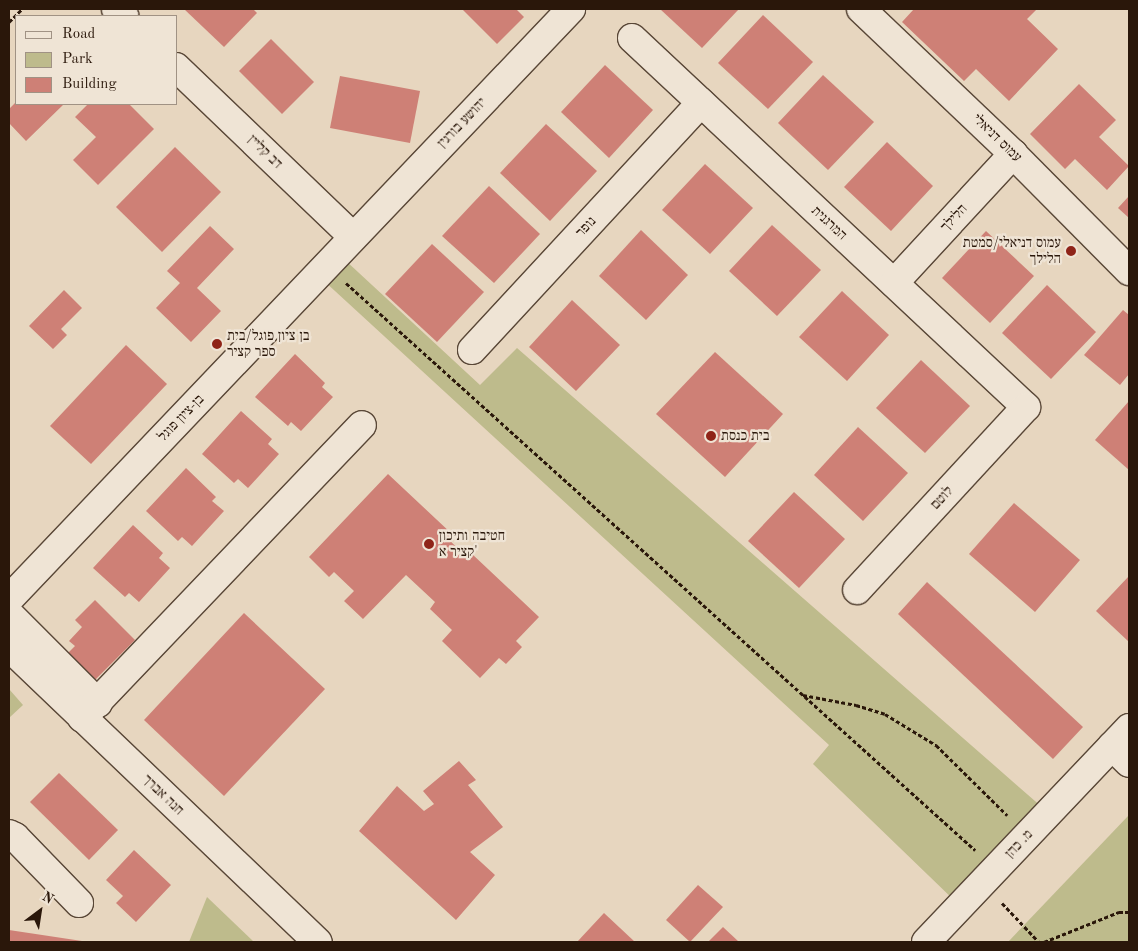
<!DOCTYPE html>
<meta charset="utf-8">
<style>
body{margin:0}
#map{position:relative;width:1138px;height:951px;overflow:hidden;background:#e7d6bf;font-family:"Old Standard TT","Frank Ruhl Libre",serif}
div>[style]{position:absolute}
.green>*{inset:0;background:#bebb8c}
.building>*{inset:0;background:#ce8076}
.path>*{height:3px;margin-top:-1.5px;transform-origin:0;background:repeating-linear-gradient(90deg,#2a170a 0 4px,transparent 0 6.5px)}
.roads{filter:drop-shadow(1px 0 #594737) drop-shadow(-1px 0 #594737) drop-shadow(0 1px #594737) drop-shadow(0 -1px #594737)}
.minor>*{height:28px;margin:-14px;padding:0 14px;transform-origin:14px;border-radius:14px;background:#efe4d5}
.dots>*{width:14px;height:14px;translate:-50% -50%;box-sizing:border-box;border:2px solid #efe4d5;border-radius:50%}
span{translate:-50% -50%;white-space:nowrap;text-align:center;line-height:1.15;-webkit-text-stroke:4.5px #efe4d5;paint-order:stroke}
.street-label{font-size:14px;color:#2a170a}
.poi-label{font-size:14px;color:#2a170a}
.right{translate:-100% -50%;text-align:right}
.left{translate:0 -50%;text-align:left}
.frame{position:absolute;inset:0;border:10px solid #2a170a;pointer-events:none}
.legend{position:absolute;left:15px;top:15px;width:162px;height:90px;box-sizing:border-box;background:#efe4d5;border:1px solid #a09284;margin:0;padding:6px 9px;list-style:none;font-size:15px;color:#2a170a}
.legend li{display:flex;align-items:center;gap:10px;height:25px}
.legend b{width:25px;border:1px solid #a09284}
.north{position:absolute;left:15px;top:886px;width:50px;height:50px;-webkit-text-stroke:4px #efe4d5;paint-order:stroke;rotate:31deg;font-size:14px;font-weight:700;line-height:20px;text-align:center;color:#2a170a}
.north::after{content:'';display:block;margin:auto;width:18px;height:22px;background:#2a170a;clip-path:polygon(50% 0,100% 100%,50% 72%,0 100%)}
</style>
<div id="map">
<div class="green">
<i style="clip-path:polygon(345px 260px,480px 385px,517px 348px,1043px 808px,957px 903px,813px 764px,829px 745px,323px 280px)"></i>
<i style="clip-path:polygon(9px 689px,23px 705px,9px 718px)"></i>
<i style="clip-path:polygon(1129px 815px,1129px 942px,1008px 942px)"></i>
<i style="clip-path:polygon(207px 897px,254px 942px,189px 942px)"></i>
</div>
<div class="building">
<i style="clip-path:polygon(184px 9px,253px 9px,257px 13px,224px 47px)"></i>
<i style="clip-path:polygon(462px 9px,516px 9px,524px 17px,497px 44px)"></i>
<i style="clip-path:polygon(660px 9px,739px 9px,702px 48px)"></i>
<i style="clip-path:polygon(914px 9px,1037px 9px,1027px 19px,1058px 49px,1009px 101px,976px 69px,964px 81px,902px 22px)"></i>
<i style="clip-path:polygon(763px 15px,813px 62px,768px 109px,718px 63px)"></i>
<i style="clip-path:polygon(271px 39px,314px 82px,282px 114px,239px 71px)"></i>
<i style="clip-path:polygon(605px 65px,653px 110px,609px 158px,561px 112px)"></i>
<i style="clip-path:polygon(823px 75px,874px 122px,828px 170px,778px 123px)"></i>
<i style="clip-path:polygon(340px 76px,420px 91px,410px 143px,330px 128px)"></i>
<i style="clip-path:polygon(1079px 84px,1116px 120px,1099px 137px,1129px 166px,1107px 190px,1075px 159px,1065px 169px,1030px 134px)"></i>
<i style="clip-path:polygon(16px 102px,16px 104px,64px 104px,26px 141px,9px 123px,9px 109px)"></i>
<i style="clip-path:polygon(88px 104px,129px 104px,154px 129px,98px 185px,73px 160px,96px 137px,75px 117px)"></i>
<i style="clip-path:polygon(546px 124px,597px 171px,550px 221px,500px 173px)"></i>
<i style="clip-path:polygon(887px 142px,933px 186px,891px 231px,844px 187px)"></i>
<i style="clip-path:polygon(175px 147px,221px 192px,162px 252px,116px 207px)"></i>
<i style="clip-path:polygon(705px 164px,753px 208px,710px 254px,662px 210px)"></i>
<i style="clip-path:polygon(489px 186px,540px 234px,494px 283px,442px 236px)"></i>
<i style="clip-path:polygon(1129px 196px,1129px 218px,1118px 208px)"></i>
<i style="clip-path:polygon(772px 225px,821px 270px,777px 316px,729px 271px)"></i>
<i style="clip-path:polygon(210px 226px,234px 249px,197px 288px,221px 311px,191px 342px,156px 308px,180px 283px,167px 271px)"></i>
<i style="clip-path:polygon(641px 230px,688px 275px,646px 320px,599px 276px)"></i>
<i style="clip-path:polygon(986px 231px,1034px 276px,990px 323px,942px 278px)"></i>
<i style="clip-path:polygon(432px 244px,484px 292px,437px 342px,385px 294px)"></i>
<i style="clip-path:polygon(1047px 285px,1096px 332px,1051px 379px,1002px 333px)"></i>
<i style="clip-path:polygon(64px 290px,82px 308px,61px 329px,67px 335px,53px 349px,29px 326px)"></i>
<i style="clip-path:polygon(842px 291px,889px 335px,847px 381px,799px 337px)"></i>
<i style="clip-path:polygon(572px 300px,620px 345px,576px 391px,529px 347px)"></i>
<i style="clip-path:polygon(1123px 310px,1129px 315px,1129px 374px,1120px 385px,1084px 355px)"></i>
<i style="clip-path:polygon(126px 345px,167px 384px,91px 464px,50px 426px)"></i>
<i style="clip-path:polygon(715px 352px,783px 414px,725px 477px,656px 414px)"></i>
<i style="clip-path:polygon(295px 354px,325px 383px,322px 387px,333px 397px,301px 431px,291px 422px,288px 426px,255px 397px)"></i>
<i style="clip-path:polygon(921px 360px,970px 406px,925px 453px,876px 408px)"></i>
<i style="clip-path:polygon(1129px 401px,1129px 470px,1095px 440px)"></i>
<i style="clip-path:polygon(241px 411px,272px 439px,268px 444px,279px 454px,248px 488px,238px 479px,234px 483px,202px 454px)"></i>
<i style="clip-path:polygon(858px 427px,908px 473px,863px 521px,814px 475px)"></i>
<i style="clip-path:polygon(186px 468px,216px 497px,212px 501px,224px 511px,192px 546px,182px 537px,178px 541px,146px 511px)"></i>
<i style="clip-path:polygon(388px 474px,452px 534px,448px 539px,468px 558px,472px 554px,539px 617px,516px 641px,522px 647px,506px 664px,499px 658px,480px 678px,442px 641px,452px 630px,430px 609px,435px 602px,406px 575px,363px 619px,344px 601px,354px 591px,334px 572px,329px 577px,309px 557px)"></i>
<i style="clip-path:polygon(794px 492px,845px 539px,799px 588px,748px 541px)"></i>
<i style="clip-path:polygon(1014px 503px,1080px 560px,1035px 612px,969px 554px)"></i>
<i style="clip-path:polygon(133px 525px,163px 553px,159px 558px,170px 568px,139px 602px,129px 593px,125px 597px,93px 568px)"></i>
<i style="clip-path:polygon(1129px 576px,1129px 642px,1096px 611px)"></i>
<i style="clip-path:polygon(927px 582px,1083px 727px,1053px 759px,898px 614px)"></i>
<i style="clip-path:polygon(95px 600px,135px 640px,94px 681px,67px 654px,75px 646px,69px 641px,82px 627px,75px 620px)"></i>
<i style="clip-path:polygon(244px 613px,325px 689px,224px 796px,144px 720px)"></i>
<i style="clip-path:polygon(459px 761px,476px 780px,468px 785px,503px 827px,470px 852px,495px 875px,456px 920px,359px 831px,397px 786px,424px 811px,434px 804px,423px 791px)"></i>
<i style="clip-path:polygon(59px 773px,118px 830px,89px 860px,30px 802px)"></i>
<i style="clip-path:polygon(134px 850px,171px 885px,136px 922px,116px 903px,123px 896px,106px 880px)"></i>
<i style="clip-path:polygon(698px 885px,723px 907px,690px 942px,666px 920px)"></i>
<i style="clip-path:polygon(604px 913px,635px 942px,577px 942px)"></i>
<i style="clip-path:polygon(723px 927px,739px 942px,708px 942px)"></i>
<i style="clip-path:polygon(9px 930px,82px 941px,82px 942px,9px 942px)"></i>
</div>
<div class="path">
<i style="left:9px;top:22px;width:18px;rotate:-45deg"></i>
<i style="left:346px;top:283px;width:847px;rotate:42.03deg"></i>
<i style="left:803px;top:695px;width:54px;rotate:10.7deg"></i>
<i style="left:856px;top:705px;width:30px;rotate:17deg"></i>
<i style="left:885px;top:714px;width:60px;rotate:31.3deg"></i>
<i style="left:936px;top:745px;width:100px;rotate:44.6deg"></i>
<i style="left:1002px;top:903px;width:54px;rotate:46.5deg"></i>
<i style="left:1044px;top:942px;width:81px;rotate:-21.8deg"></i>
<i style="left:1119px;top:912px;width:10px"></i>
</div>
<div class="roads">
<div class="minor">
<i style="left:116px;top:9px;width:11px;rotate:41deg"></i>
<i style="left:861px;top:9px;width:210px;rotate:43.6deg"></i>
<i style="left:1013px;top:154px;width:165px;rotate:45.2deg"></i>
<i style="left:632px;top:38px;width:540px;rotate:43.12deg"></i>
<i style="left:1026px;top:407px;width:249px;rotate:132.7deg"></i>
<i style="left:176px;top:67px;width:245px;rotate:43.8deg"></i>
<i style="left:894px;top:283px;width:176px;rotate:-47.3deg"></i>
<i style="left:472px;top:350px;width:337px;rotate:-47.2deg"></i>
<i style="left:9px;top:599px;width:815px;rotate:-46.39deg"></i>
<i style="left:9px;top:614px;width:126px;rotate:45deg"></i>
<i style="left:9px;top:647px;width:427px;rotate:43.7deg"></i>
<i style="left:82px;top:718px;width:405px;rotate:-46.3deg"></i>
<i style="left:1112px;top:746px;width:24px;rotate:45deg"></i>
<i style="left:9px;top:834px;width:7px;rotate:27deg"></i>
<i style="left:15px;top:837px;width:92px;rotate:45.9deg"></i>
<i style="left:926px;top:942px;width:295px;rotate:-46.5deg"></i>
</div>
</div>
<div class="dots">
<i style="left:1071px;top:251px;background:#8f2418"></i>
<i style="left:217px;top:344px;background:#8f2418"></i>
<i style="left:711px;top:436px;background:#8f2418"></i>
<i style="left:429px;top:544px;background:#8f2418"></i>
</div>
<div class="street-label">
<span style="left:462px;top:123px;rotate:-46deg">יהושע בורגין</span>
<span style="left:997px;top:138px;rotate:44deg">עמוס דניאלי</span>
<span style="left:265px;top:152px;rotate:44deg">דב קליין</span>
<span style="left:954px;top:218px;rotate:-47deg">הלילך</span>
<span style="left:829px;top:223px;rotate:43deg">המרגנית</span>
<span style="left:586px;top:227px;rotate:-47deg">נופר</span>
<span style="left:181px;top:418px;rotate:-46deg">בן-ציון פוגל</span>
<span style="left:942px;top:498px;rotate:-47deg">לוטם</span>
<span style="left:163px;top:795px;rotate:44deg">חנה אברך</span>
<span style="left:1019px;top:844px;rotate:-47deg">מ. כהן</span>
</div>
<div class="poi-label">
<span class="right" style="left:1061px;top:251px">עמוס דניאלי/סמטת<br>הלילך</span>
<span class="left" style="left:227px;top:344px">בן ציון פוגל/בית<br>ספר קציר</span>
<span class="left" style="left:721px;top:436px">בית כנסת</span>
<span class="left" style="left:439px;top:544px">חטיבה ותיכון<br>קציר א'</span>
</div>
<div class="frame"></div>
<ul class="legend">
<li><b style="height:6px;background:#efe4d5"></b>Road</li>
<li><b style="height:14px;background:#bebb8c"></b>Park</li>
<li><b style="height:14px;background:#ce8076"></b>Building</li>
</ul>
<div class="north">N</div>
</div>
